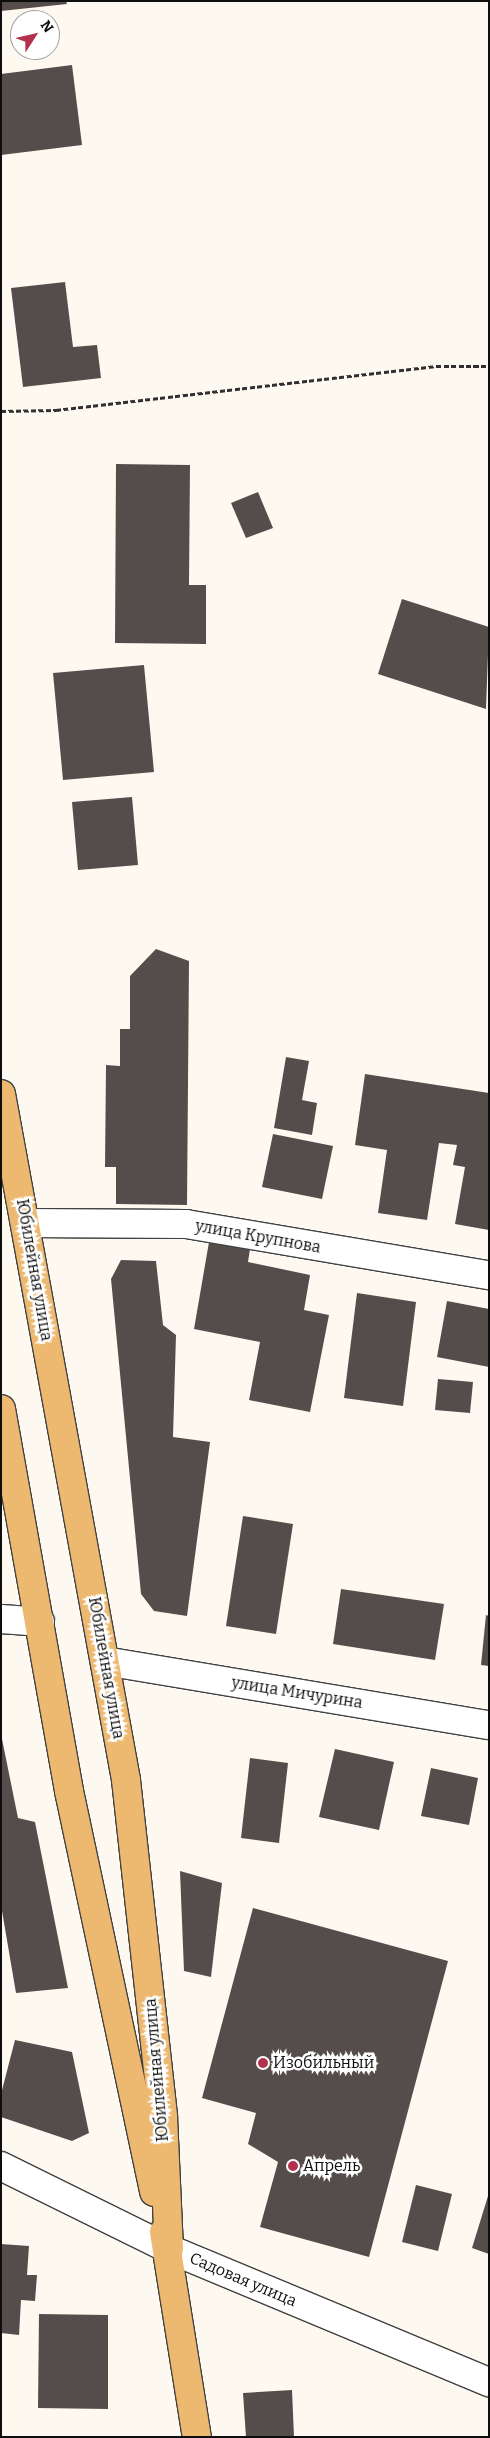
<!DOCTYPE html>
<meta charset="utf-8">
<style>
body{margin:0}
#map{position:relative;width:490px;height:2438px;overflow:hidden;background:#fef9f0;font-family:Bitter,serif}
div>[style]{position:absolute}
.building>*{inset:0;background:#554d4b}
.path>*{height:3px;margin-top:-1.5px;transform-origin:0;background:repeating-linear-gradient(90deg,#303030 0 5px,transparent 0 7.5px)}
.roads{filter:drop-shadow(1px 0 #414141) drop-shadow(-1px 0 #414141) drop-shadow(0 1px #414141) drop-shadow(0 -1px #414141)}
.minor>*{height:28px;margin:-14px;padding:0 14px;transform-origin:14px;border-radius:14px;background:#fff}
.major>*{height:28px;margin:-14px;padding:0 14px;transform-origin:14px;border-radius:14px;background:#edb971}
.dots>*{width:14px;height:14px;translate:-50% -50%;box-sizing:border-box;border:2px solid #fff;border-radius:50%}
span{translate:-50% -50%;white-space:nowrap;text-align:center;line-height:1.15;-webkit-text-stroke:5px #fff;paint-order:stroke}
.street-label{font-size:16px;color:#0e0e0e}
.poi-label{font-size:16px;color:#0e0e0e}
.left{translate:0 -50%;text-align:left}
.frame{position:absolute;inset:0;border:2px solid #0e0e0e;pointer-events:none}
.north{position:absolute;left:10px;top:10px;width:50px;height:50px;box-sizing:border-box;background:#fff;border:1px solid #9f9f9f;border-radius:50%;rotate:55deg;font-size:14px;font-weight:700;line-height:20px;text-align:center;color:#0e0e0e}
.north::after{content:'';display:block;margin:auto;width:18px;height:22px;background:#b2314d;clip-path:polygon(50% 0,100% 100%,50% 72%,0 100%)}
</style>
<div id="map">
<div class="building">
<i style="clip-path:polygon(1px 1px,66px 1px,67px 4px,1px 11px)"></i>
<i style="clip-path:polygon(72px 65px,82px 145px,1px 155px,1px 74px)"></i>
<i style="clip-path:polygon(65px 282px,73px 347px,97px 345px,101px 378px,23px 387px,11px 288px)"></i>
<i style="clip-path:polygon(116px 464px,190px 465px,189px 585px,206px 585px,206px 644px,115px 643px)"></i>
<i style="clip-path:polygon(258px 492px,273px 528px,246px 538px,231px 503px)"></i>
<i style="clip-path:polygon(402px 599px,489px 627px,486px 709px,378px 674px)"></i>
<i style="clip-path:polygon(144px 665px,154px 772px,63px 780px,53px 673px)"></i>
<i style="clip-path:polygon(132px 797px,138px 865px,78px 870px,72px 802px)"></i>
<i style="clip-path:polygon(156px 949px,189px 961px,187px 1205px,116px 1204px,116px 1167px,105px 1167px,106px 1065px,120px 1066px,120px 1029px,130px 1029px,130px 976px)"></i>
<i style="clip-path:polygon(286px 1057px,309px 1061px,302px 1100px,317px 1103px,312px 1135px,274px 1128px)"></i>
<i style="clip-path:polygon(365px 1074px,489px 1093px,489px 1230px,455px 1224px,465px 1167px,453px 1165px,457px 1145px,439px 1143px,427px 1220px,378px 1213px,387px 1150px,355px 1145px)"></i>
<i style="clip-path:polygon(273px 1134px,333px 1146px,322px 1199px,262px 1187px)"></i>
<i style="clip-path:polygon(209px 1242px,250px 1249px,248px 1262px,310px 1275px,304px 1310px,329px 1315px,310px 1412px,249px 1400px,260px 1342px,194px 1329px)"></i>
<i style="clip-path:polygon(121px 1260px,156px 1261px,163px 1325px,176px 1335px,173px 1437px,210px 1442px,187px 1616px,154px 1611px,141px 1594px,111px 1279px)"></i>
<i style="clip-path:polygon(357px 1293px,416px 1302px,403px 1406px,344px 1398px)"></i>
<i style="clip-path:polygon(447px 1301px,489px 1309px,489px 1367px,437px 1357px)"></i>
<i style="clip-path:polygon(438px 1379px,473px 1382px,470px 1413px,435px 1410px)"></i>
<i style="clip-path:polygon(243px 1516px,293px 1524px,276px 1634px,226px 1626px)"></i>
<i style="clip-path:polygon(341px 1589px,444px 1604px,435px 1660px,333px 1644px)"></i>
<i style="clip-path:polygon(486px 1615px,489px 1616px,489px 1666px,481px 1665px)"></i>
<i style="clip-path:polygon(1px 1734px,18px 1818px,35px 1822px,68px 1988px,16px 1993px,1px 1905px)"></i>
<i style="clip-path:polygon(335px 1749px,394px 1762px,379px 1830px,319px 1817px)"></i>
<i style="clip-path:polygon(250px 1758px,288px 1763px,279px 1843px,241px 1838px)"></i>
<i style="clip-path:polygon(431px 1768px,478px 1778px,469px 1825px,421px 1816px)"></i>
<i style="clip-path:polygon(180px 1871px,222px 1883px,211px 1977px,184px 1971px)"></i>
<i style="clip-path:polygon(253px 1908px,448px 1961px,369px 2257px,260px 2227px,278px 2162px,248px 2144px,256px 2113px,202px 2098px)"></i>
<i style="clip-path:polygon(15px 2040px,72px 2052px,89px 2133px,72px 2141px,1px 2117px,1px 2094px)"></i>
<i style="clip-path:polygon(416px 2185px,452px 2194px,438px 2251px,402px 2242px)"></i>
<i style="clip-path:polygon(488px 2196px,489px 2196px,489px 2254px,472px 2248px)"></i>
<i style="clip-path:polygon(1px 2244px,29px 2246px,27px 2275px,37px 2275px,35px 2301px,21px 2300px,19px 2335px,1px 2333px)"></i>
<i style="clip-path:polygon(39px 2314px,108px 2315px,108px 2409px,38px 2408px)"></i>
<i style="clip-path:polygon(292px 2390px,294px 2437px,246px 2437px,243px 2393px)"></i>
</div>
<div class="path">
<i style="left:1px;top:411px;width:55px;rotate:-1deg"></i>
<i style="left:56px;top:410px;width:383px;rotate:-6.6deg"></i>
<i style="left:436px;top:366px;width:53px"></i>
</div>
<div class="roads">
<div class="minor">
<i style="left:26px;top:1223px;width:160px;rotate:0.4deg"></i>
<i style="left:186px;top:1224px;width:307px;rotate:9.6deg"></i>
<i style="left:1px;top:1619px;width:39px;rotate:4deg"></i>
<i style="left:105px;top:1661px;width:389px;rotate:9.5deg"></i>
<i style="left:1px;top:2166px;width:187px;rotate:26.3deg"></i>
<i style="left:169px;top:2249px;width:347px;rotate:22.6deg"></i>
</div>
<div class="major">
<i style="left:1px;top:1094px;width:697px;rotate:79.67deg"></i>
<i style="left:126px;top:1780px;width:339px;rotate:83.7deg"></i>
<i style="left:163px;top:2117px;width:132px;rotate:87.4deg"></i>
<i style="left:1px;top:1409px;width:388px;rotate:79.9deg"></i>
<i style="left:69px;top:1791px;width:410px;rotate:78deg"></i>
<i style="left:164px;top:2232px;width:208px;rotate:80.9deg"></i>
</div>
</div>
<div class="dots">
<i style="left:263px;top:2063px;background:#b2314d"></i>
<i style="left:293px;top:2166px;background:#b2314d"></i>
</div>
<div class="street-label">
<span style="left:258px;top:1237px;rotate:10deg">улица Крупнова</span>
<span style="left:34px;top:1270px;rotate:80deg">Юбилейная улица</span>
<span style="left:106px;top:1668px;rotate:80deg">Юбилейная улица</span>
<span style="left:297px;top:1693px;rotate:9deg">улица Мичурина</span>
<span style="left:157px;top:2070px;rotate:-95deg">Юбилейная улица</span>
<span style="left:243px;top:2280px;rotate:23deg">Садовая улица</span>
</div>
<div class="poi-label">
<span class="left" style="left:273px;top:2063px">Изобильный</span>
<span class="left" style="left:303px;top:2166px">Апрель</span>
</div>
<div class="frame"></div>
<div class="north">N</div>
</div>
